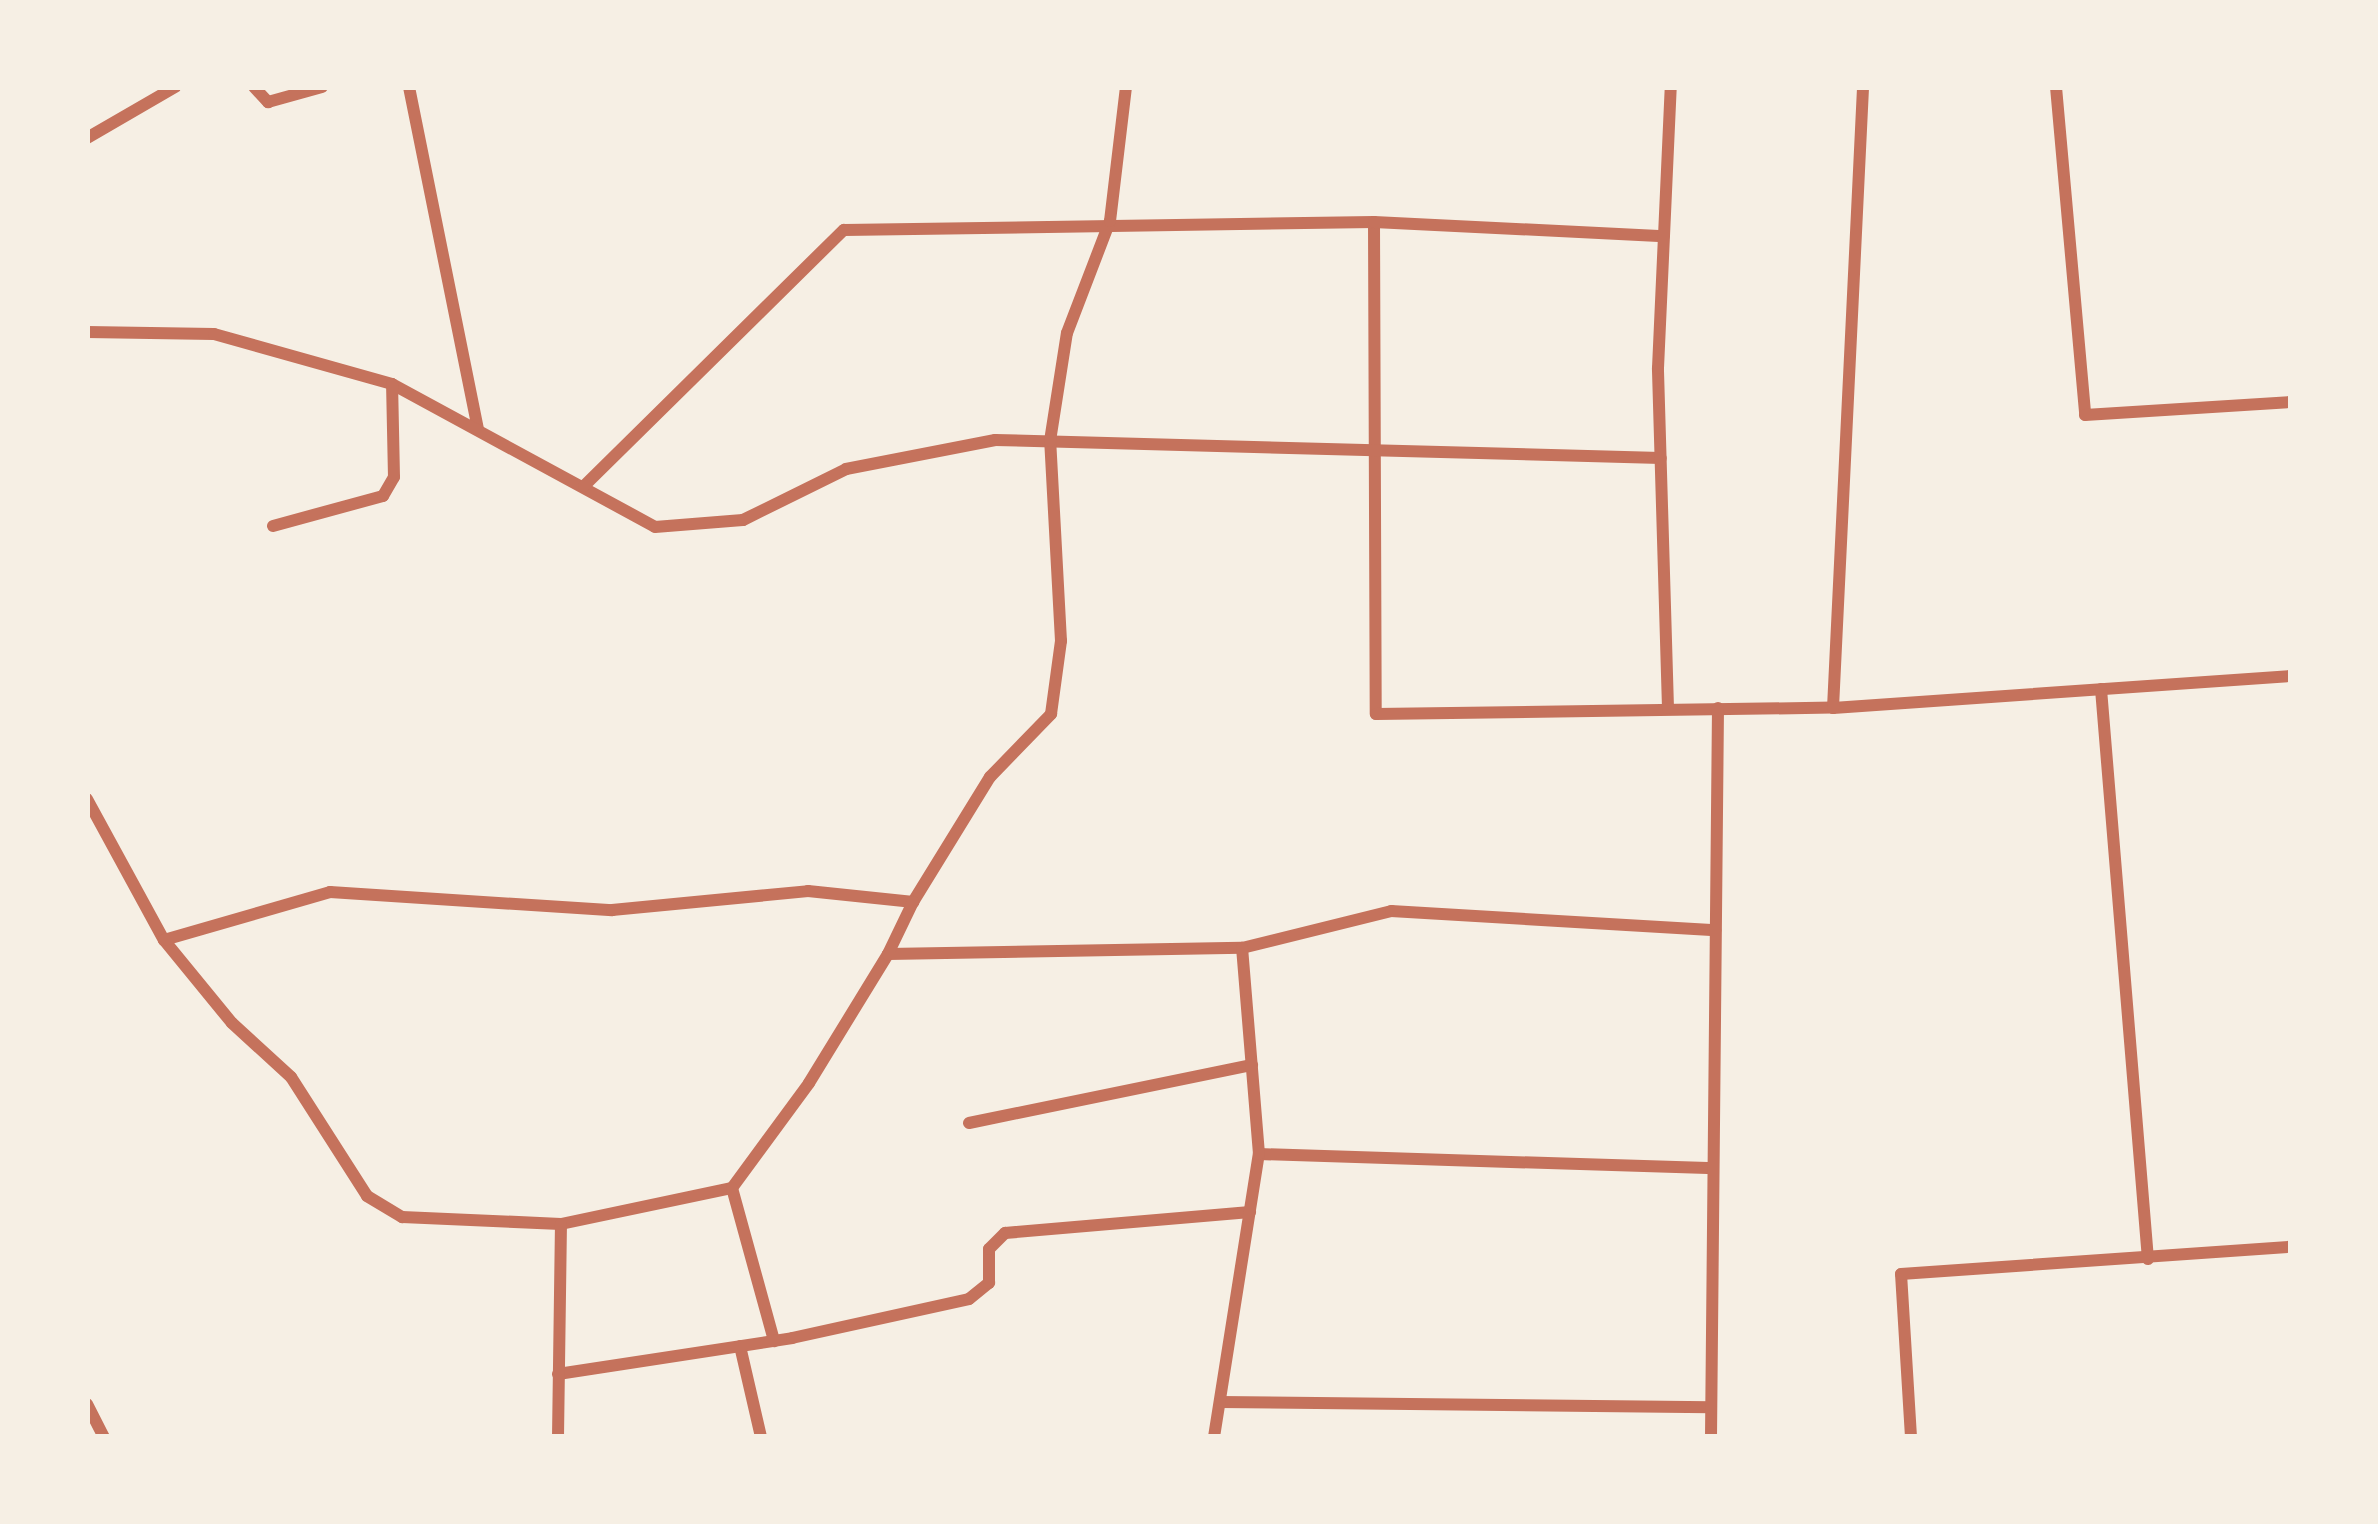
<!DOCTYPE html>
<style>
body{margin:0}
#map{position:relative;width:2378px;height:1524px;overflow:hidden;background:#f6efe4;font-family:"DejaVu Sans",sans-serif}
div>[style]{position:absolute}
.minor>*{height:12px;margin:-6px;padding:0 6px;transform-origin:6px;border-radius:6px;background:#c5725c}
span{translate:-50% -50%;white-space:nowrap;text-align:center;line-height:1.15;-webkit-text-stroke:10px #f6efe4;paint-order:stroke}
.frame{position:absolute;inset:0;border:90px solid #f6efe4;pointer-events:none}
</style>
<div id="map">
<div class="minor">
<i style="left:254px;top:87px;width:21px;rotate:47deg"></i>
<i style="left:268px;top:102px;width:56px;rotate:-15.5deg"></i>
<i style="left:409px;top:87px;width:349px;rotate:78.6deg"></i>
<i style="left:2056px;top:87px;width:329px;rotate:84.9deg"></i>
<i style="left:2085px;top:415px;width:206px;rotate:-3.6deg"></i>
<i style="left:87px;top:138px;width:102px;rotate:-30.1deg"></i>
<i style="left:1374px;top:222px;width:492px;rotate:89.8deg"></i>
<i style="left:1376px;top:714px;width:457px;rotate:-0.8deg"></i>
<i style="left:1833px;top:708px;width:459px;rotate:-4deg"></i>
<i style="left:87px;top:332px;width:127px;rotate:0.9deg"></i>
<i style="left:214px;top:334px;width:185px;rotate:15.7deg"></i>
<i style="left:392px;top:384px;width:299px;rotate:28.5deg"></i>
<i style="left:655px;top:527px;width:88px;rotate:-4.5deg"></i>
<i style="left:743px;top:520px;width:115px;rotate:-26.3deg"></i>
<i style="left:846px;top:469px;width:152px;rotate:-11deg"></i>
<i style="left:995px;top:440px;width:666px;rotate:1.55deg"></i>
<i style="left:584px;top:486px;width:365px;rotate:-44.6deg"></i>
<i style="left:844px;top:230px;width:530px;rotate:-0.86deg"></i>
<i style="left:1374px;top:222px;width:290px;rotate:2.8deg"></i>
<i style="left:273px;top:526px;width:114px;rotate:-15.3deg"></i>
<i style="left:383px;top:496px;width:22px;rotate:-60deg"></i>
<i style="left:394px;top:477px;width:93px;rotate:-91.2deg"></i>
<i style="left:2101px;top:689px;width:572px;rotate:85.29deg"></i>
<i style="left:1668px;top:708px;width:340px;rotate:-91.7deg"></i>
<i style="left:1658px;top:368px;width:281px;rotate:-87.4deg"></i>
<i style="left:1833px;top:708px;width:622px;rotate:-87.23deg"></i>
<i style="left:87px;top:799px;width:161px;rotate:61.4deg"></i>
<i style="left:164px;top:940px;width:107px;rotate:50.7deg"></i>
<i style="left:232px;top:1023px;width:80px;rotate:42.5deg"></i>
<i style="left:291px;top:1077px;width:141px;rotate:57.4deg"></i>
<i style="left:367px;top:1196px;width:41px;rotate:31deg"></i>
<i style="left:402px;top:1217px;width:159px;rotate:2.5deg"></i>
<i style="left:561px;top:1224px;width:175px;rotate:-11.9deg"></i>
<i style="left:732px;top:1188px;width:130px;rotate:-53.7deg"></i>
<i style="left:809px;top:1083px;width:151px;rotate:-58.5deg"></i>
<i style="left:888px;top:954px;width:354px;rotate:-1deg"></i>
<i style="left:1242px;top:948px;width:154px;rotate:-13.9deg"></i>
<i style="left:1391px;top:911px;width:325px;rotate:3.4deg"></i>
<i style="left:913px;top:902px;width:147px;rotate:-58.4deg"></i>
<i style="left:990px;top:777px;width:88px;rotate:-45.9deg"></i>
<i style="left:1051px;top:714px;width:74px;rotate:-82.2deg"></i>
<i style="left:1061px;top:641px;width:200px;rotate:-93.1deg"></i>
<i style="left:1050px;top:441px;width:109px;rotate:-81.1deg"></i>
<i style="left:1067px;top:333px;width:120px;rotate:-69deg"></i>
<i style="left:1110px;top:221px;width:135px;rotate:-83.2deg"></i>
<i style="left:164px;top:940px;width:173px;rotate:-16.1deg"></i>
<i style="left:330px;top:892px;width:283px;rotate:3.7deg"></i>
<i style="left:612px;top:910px;width:197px;rotate:-5.5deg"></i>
<i style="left:808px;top:891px;width:106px;rotate:6deg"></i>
<i style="left:913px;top:902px;width:58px;rotate:115.7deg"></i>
<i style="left:969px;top:1123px;width:289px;rotate:-11.6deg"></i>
<i style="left:1259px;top:1154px;width:449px;rotate:1.8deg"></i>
<i style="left:732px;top:1188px;width:159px;rotate:74.6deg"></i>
<i style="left:740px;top:1346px;width:93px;rotate:77deg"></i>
<i style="left:558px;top:1374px;width:237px;rotate:-8.7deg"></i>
<i style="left:792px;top:1338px;width:181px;rotate:-12.4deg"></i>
<i style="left:969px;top:1299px;width:26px;rotate:-39deg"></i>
<i style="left:989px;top:1283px;width:34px;rotate:-90deg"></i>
<i style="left:989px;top:1249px;width:23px;rotate:-45deg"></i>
<i style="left:1005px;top:1233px;width:246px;rotate:-4.9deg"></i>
<i style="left:1220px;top:1402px;width:491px;rotate:0.6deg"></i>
<i style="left:87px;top:1404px;width:37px;rotate:63deg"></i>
<i style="left:558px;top:1437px;width:213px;rotate:-89.2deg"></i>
<i style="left:1214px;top:1437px;width:287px;rotate:-81deg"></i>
<i style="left:1259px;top:1154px;width:207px;rotate:-94.7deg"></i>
<i style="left:1711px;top:1437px;width:729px;rotate:-89.45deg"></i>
<i style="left:1911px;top:1437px;width:163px;rotate:-93.5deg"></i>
<i style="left:1901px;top:1274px;width:391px;rotate:-4deg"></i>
</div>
<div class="frame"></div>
</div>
